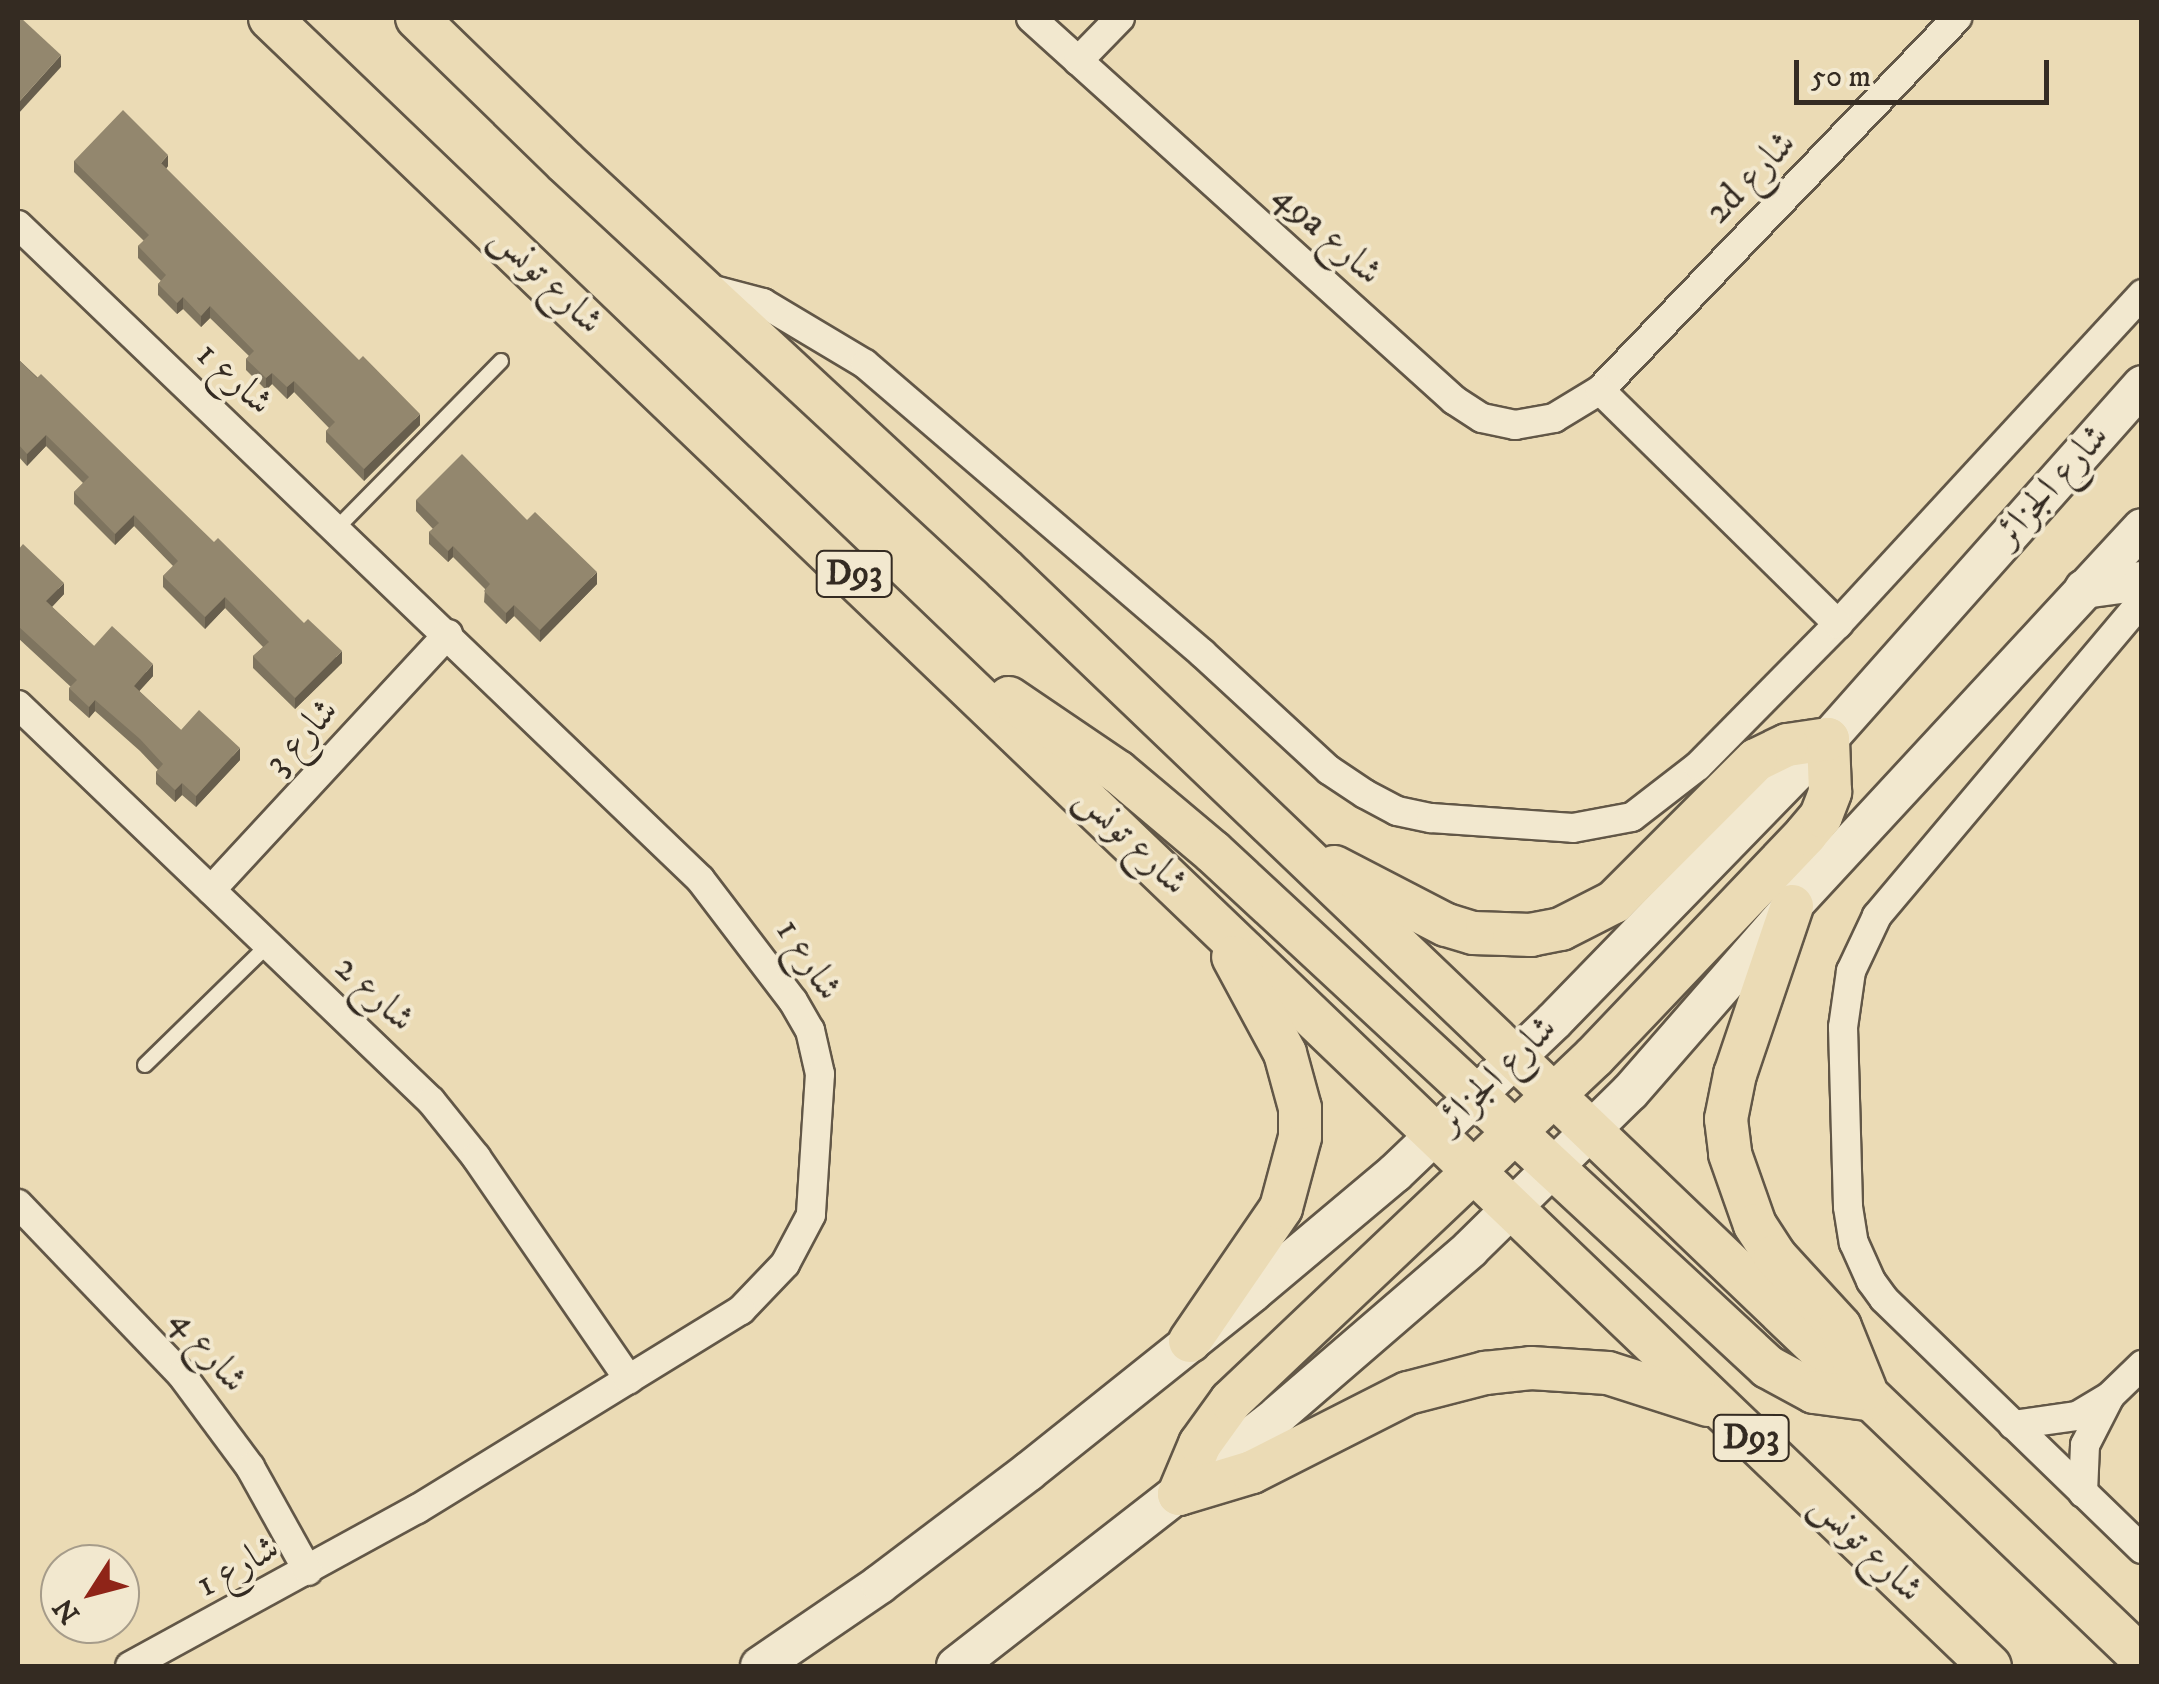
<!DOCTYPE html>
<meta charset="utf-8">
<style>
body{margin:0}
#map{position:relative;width:2159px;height:1684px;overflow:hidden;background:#ebdbb5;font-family:"IM FELL DW Pica",Amiri,serif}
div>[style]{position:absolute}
.roads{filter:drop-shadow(2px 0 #625747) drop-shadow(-2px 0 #625747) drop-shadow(0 2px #625747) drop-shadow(0 -2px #625747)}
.service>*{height:14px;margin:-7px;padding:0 7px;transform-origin:7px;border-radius:7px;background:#f2e8cf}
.minor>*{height:28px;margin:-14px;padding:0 14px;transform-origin:14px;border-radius:14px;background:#f2e8cf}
.secondary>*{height:38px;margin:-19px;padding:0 19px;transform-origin:19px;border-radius:19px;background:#f2e8cf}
.primary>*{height:42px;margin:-21px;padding:0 21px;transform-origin:21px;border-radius:21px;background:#ebdbb5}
.wall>*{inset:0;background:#7e745f}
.shaded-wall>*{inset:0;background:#675e4d}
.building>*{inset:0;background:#93876e}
span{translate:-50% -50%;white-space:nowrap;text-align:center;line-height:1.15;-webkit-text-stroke:8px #f2e8cf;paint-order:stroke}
.shield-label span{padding:2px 8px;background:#f2e8cf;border:2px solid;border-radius:8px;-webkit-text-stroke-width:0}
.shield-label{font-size:35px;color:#342b22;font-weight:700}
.street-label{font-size:38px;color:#342b22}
.frame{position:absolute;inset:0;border:20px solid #342b22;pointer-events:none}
.north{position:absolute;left:40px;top:1544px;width:100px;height:100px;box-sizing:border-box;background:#f2e8cf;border:2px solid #a69c8a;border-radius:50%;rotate:234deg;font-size:28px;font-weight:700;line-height:40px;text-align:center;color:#342b22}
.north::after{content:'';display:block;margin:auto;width:35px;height:45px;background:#8f2418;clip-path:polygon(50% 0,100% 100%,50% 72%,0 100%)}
.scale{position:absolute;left:1794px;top:60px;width:255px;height:45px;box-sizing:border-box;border:5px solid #342b22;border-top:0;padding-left:12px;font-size:30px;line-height:35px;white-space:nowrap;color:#342b22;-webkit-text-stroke:8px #f2e8cf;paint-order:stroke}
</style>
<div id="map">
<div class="roads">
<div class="service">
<i style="left:337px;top:528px;width:234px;rotate:-45.5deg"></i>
<i style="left:145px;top:1065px;width:172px;rotate:-44.3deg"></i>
</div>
<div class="minor">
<i style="left:1031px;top:18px;width:570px;rotate:42.08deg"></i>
<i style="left:1454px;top:400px;width:33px;rotate:33deg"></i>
<i style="left:1482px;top:418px;width:34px;rotate:12deg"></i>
<i style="left:1515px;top:425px;width:40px;rotate:-10deg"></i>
<i style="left:1554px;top:418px;width:54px;rotate:-31.3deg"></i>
<i style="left:1600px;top:390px;width:516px;rotate:-46.18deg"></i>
<i style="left:1078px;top:61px;width:60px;rotate:-45.7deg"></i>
<i style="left:18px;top:225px;width:945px;rotate:43.8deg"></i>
<i style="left:700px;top:879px;width:153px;rotate:52.7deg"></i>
<i style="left:793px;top:1001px;width:34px;rotate:60deg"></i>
<i style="left:810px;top:1030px;width:45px;rotate:77.2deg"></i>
<i style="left:820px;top:1074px;width:141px;rotate:93.7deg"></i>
<i style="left:811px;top:1215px;width:55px;rotate:118deg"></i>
<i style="left:785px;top:1264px;width:64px;rotate:133.7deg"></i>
<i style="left:741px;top:1310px;width:380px;rotate:148.4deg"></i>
<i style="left:417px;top:1509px;width:327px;rotate:151.3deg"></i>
<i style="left:710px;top:289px;width:55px;rotate:14.8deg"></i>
<i style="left:763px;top:303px;width:119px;rotate:30.9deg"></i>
<i style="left:865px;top:364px;width:444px;rotate:40.6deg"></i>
<i style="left:1202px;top:653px;width:173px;rotate:42.7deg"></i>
<i style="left:1329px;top:770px;width:43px;rotate:33.7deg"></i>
<i style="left:1365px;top:794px;width:36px;rotate:28deg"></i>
<i style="left:1397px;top:811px;width:35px;rotate:12deg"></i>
<i style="left:1431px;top:818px;width:142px;rotate:4deg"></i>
<i style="left:1573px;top:828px;width:60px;rotate:-10.6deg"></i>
<i style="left:1632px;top:817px;width:83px;rotate:-37.7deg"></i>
<i style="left:1698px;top:766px;width:199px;rotate:-45.4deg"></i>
<i style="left:1838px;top:624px;width:449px;rotate:-47.3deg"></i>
<i style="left:1600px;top:390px;width:334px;rotate:44.5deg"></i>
<i style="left:2142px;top:601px;width:412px;rotate:130.1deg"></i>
<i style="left:1877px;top:916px;width:61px;rotate:115.3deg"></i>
<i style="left:1851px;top:971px;width:57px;rotate:98.1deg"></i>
<i style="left:1843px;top:1027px;width:180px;rotate:88.4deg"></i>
<i style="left:1848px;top:1207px;width:36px;rotate:81deg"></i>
<i style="left:1854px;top:1243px;width:42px;rotate:65.9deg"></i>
<i style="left:1871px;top:1281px;width:22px;rotate:54deg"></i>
<i style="left:1884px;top:1299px;width:359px;rotate:44.1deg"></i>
<i style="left:18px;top:705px;width:572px;rotate:43.8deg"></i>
<i style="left:431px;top:1101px;width:72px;rotate:51.2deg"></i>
<i style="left:476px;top:1157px;width:270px;rotate:55.5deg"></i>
<i style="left:211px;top:890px;width:349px;rotate:-47.2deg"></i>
<i style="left:18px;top:1204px;width:236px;rotate:46.2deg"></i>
<i style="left:181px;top:1374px;width:116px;rotate:53.4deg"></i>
<i style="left:250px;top:1467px;width:119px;rotate:60.9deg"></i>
<i style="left:2013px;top:1425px;width:65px;rotate:-8deg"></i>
<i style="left:2077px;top:1416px;width:39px;rotate:-31deg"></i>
<i style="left:2110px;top:1396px;width:45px;rotate:-44.1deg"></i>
<i style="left:2083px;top:1493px;width:48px;rotate:-87.6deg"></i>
<i style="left:2085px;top:1445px;width:53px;rotate:-62.9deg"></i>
</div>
<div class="secondary">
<i style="left:2084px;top:589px;width:59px;rotate:-7.9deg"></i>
<i style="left:760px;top:1666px;width:145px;rotate:-34.3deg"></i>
<i style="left:880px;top:1584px;width:186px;rotate:-37.1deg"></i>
<i style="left:1028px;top:1472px;width:287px;rotate:-38.6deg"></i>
<i style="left:1252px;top:1293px;width:187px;rotate:-40deg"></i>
<i style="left:1395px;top:1173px;width:220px;rotate:-43.7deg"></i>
<i style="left:1554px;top:1021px;width:393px;rotate:-45.8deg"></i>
<i style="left:1828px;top:739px;width:473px;rotate:-48.4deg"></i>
<i style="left:956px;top:1666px;width:408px;rotate:-37.9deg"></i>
<i style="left:1278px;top:1415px;width:254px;rotate:-40.8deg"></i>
<i style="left:1470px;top:1249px;width:224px;rotate:-44.5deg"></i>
<i style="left:1630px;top:1092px;width:247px;rotate:-48.9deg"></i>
<i style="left:1792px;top:906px;width:515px;rotate:-47.2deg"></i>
</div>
<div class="primary">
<i style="left:270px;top:18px;width:2382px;rotate:43.78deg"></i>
<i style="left:417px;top:18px;width:206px;rotate:44.2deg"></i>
<i style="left:565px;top:162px;width:600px;rotate:42.84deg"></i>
<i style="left:1005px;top:570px;width:1574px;rotate:43.74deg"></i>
<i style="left:1009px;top:698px;width:132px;rotate:34.2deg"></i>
<i style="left:1118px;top:772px;width:124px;rotate:40.1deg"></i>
<i style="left:1213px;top:852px;width:757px;rotate:42.86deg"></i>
<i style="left:1768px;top:1367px;width:52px;rotate:28.5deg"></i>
<i style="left:1814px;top:1392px;width:53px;rotate:7.5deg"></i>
<i style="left:1792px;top:906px;width:177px;rotate:108.7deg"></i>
<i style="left:1735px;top:1074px;width:46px;rotate:101.3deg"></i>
<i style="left:1726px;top:1119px;width:35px;rotate:83deg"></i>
<i style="left:1730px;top:1154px;width:75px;rotate:70.6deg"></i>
<i style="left:1755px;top:1225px;width:37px;rotate:57deg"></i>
<i style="left:1775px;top:1256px;width:96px;rotate:47.5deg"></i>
<i style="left:1840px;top:1327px;width:67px;rotate:68deg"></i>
<i style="left:1190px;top:1341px;width:161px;rotate:-55.6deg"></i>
<i style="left:1281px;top:1208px;width:73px;rotate:-75deg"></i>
<i style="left:1300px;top:1137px;width:29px;rotate:-90deg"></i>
<i style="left:1300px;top:1108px;width:57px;rotate:-105.3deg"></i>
<i style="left:1285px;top:1053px;width:109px;rotate:-118.4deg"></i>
<i style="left:1179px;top:1494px;width:54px;rotate:-67.2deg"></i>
<i style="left:1200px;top:1444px;width:53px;rotate:-54.2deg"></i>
<i style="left:1231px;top:1401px;width:500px;rotate:-43.46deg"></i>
<i style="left:1594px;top:1057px;width:308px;rotate:-46.4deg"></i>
<i style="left:1806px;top:834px;width:23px;rotate:-50deg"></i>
<i style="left:1821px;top:816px;width:26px;rotate:-69deg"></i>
<i style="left:1830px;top:792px;width:53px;rotate:-92.2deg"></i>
<i style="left:1828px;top:739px;width:41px;rotate:171.7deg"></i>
<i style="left:1787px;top:745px;width:34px;rotate:154deg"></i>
<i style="left:1756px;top:760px;width:201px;rotate:135deg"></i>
<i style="left:1614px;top:902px;width:59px;rotate:153deg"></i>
<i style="left:1561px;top:929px;width:31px;rotate:169deg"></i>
<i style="left:1531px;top:935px;width:58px;rotate:-178deg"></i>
<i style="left:1473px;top:933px;width:28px;rotate:-163deg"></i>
<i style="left:1446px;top:925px;width:126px;rotate:-152.6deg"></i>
<i style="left:1179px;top:1494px;width:76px;rotate:-16.8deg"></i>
<i style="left:1252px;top:1472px;width:175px;rotate:-26.9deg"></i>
<i style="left:1408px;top:1393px;width:80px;rotate:-14.6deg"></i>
<i style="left:1485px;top:1373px;width:46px;rotate:-6.2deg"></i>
<i style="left:1531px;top:1368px;width:77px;rotate:3.7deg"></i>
<i style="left:1608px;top:1373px;width:105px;rotate:17.7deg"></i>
</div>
</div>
<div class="wall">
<i style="clip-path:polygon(74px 161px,168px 166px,166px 169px,420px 425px,364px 481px,326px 442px,326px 431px,329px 428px,294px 392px,287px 399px,272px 384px,266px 390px,246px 370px,246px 359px,249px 356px,210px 318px,201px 327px,183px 309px,177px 314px,158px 295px,158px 284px,161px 281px,138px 258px,138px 246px,144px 241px,74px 172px)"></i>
<i style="clip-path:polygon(18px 359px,342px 663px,295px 709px,253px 668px,253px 656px,263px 647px,225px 608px,205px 629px,163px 587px,163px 576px,173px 566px,134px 526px,115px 545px,74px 504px,74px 492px,83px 483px,46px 446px,27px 466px,18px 456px)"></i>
<i style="clip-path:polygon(416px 500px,527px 520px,597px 584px,540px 642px,514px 616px,506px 624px,484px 602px,485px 589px,453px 557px,448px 562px,429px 544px,429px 532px,433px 529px,416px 511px)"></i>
<i style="clip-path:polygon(18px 550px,64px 594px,52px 607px,94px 646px,153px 676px,139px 691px,181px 730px,240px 760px,196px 807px,182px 795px,175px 802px,156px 784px,156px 772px,158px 770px,140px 751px,95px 711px,89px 718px,69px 700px,69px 688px,71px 687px,18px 638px)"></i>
</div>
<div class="shaded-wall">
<i style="clip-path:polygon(61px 55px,61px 67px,18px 114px,18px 103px)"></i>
<i style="clip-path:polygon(168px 155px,168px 166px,161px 174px,161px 163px)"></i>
<i style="clip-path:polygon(183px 297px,183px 309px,177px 314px,177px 303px)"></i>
<i style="clip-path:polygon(210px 306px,210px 318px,201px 327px,201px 316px)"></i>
<i style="clip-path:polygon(272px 373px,272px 384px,266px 390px,266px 378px)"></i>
<i style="clip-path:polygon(294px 381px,294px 392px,287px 399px,287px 387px)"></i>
<i style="clip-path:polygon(420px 414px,420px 425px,364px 481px,364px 469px)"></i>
<i style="clip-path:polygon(46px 435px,46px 446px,27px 466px,27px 454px)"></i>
<i style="clip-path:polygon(134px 515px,134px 526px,115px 545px,115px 534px)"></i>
<i style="clip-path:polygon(453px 546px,453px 557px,448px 562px,448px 551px)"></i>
<i style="clip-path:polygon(597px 572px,597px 584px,540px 642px,540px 630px)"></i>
<i style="clip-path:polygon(64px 583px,64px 594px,46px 613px,46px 601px)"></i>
<i style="clip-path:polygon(225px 597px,225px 608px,205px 629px,205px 617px)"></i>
<i style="clip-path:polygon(514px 605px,514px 616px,506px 624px,506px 613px)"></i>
<i style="clip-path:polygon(342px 651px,342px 663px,295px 709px,295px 698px)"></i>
<i style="clip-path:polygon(153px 664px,153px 676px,134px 697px,134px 686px)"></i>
<i style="clip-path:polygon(95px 700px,95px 711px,89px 718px,89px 707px)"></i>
<i style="clip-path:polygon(240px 748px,240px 760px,196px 807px,196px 796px)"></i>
<i style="clip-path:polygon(182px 783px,182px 795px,175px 802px,175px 790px)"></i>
</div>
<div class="building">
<i style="clip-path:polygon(18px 18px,21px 18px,61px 55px,18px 103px)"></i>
<i style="clip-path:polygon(123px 110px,168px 155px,161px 163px,359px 360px,363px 356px,420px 414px,364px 469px,326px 431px,335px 422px,294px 381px,287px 387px,272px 373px,266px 378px,246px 359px,254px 351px,210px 306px,201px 316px,183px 297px,177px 303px,158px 284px,166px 275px,138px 246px,149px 235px,74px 161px)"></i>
<i style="clip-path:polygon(18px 359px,37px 378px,41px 374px,214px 542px,218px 538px,304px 623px,308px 619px,342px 651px,295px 698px,253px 656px,269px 642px,225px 597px,205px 617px,163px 576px,178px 561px,134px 515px,115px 534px,74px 492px,89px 477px,46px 435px,27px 454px,18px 444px)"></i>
<i style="clip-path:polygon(462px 454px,527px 520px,535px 512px,597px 572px,540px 630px,514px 605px,506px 613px,484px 591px,490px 584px,453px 546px,448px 551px,429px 532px,439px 523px,416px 500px)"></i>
<i style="clip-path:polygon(23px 544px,64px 583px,46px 601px,94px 646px,112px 626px,153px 664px,134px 686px,181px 730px,199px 710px,240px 748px,196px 796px,182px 783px,175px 790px,156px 772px,163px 764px,140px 739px,95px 700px,89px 707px,69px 688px,77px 680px,18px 626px,18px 550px)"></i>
</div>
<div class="shield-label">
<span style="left:854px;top:574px">D93</span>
<span style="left:1751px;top:1438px">D93</span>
</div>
<div class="street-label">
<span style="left:1751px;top:178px;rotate:-46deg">2d شارع</span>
<span style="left:1327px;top:235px;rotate:42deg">49a شارع</span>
<span style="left:546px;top:280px;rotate:44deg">شارع تونس</span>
<span style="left:234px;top:379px;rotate:43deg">شارع 1</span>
<span style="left:2052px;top:486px;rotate:-48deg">شارع الجزائر</span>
<span style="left:302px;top:737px;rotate:-47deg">شارع 3</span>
<span style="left:1131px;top:841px;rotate:44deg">شارع تونس</span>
<span style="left:808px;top:960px;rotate:57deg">شارع 1</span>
<span style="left:374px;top:994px;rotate:43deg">شارع 2</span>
<span style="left:1497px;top:1075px;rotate:-44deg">شارع الجزائر</span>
<span style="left:208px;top:1351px;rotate:50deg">شارع 4</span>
<span style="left:1866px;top:1548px;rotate:44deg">شارع تونس</span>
<span style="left:238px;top:1567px;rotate:-29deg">شارع 1</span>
</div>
<div class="frame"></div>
<div class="north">N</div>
<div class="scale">50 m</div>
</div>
